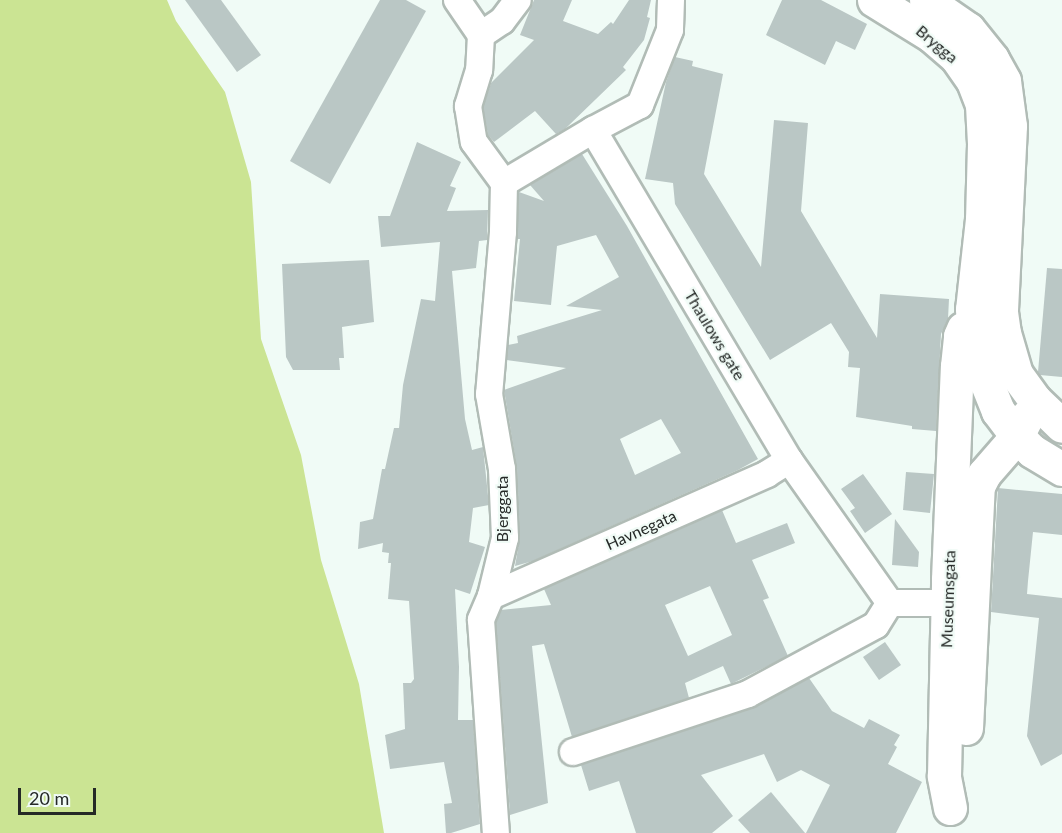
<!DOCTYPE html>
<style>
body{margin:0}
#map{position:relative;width:1062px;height:833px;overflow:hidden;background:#f0fbf6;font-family:Lato,sans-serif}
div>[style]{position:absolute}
.green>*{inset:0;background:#cbe493}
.building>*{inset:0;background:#bac7c5}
.roads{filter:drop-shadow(2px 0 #b1bcb6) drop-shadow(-2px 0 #b1bcb6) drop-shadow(0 2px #b1bcb6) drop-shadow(0 -2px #b1bcb6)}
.street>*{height:26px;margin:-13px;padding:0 13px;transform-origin:13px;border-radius:13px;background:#fff}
.secondary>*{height:33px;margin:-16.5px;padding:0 16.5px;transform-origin:16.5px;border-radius:16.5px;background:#fff}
span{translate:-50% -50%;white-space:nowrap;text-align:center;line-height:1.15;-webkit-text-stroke:4.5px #f0fbf6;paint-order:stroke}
.street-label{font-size:16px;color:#252927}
.scale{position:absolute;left:18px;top:788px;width:78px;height:27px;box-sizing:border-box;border:3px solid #252927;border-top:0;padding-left:8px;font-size:18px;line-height:21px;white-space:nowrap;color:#252927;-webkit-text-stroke:4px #f0fbf6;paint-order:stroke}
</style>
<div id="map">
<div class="green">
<i style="clip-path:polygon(0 0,167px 0,176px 21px,225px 92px,251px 182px,261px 339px,301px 455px,321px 560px,359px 684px,384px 833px,0 833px)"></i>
</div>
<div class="building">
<i style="clip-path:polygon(185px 0,221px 0,261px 55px,237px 72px)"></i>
<i style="clip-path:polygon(380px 0,406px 0,426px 11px,330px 184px,290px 161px)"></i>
<i style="clip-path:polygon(534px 0,572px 0,563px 21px,598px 34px,611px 22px,613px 24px,629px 0,651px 0,647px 17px,650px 18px,644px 40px,623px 67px,626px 70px,565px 129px,556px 134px,535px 111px,494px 142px,488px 135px,483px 107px,491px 83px,534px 40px,520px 35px)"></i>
<i style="clip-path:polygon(782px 0,821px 0,867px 24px,855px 50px,836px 41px,825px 65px,766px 35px)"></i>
<i style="clip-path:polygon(675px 57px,693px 61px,692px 66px,723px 74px,704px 174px,761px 267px,774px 120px,808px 123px,801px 211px,877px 338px,880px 294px,949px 299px,948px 319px,941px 334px,936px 431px,912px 429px,912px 426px,856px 417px,860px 368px,848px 367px,849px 352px,831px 323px,770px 360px,675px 204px,673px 183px,645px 179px,666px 82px)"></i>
<i style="clip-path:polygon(417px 142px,461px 162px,450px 186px,456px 188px,447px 211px,488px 210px,487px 240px,479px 241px,476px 268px,452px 271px,465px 419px,472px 450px,483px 447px,489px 505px,473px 508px,469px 542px,485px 547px,470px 594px,455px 589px,459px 667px,458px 720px,473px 720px,480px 824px,451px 833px,446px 833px,444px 804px,452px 803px,444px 762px,390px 769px,385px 735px,405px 729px,403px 683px,411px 683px,414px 679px,409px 601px,388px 599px,391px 563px,388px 563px,389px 553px,382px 552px,383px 543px,358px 549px,360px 522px,373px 519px,382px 469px,385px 469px,394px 428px,399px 428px,403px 385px,421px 299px,435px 301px,440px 242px,381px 247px,378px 216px,390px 216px)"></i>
<i style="clip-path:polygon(evenodd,582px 154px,627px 226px,758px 459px,738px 470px,533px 561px,515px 566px,520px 537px,517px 468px,504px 390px,566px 368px,507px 360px,508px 345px,518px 343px,517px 336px,602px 310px,566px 306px,619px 277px,596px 235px,557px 246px,551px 305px,514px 301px,520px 239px,517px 239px,519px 192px,544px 201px,530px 185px,582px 154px,661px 419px,681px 453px,635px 475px,620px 439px,661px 419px)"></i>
<i style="clip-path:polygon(369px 260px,374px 322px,342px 327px,344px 358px,339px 358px,340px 370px,293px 370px,286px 357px,282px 264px)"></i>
<i style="clip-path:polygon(1047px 268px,1062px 269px,1062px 377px,1040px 375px,1038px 372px)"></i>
<i style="clip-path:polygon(906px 472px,934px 474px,930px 513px,903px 510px)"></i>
<i style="clip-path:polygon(863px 474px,892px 514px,865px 533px,850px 511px,855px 508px,841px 489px)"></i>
<i style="clip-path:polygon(998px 488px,1062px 494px,1062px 535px,1033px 532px,1028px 581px,1027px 594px,1062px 598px,1062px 754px,1041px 766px,1027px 736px,1039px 618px,991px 612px)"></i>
<i style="clip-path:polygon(evenodd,722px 510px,736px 543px,787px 523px,795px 543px,752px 560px,769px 598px,763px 600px,788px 656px,731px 684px,723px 666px,685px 683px,689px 698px,572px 737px,544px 644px,532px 646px,548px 803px,510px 815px,496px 622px,501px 610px,551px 605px,544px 589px,722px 510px,710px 586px,732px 635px,688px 656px,665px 605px,710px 586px)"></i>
<i style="clip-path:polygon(895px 519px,919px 552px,918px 567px,892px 565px)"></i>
<i style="clip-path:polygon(885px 642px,901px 665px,879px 680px,863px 657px)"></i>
<i style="clip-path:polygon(809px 678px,832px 711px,864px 728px,869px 719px,900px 735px,894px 745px,897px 747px,888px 764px,922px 782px,896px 833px,806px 833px,830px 785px,801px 770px,777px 782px,764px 754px,701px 775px,733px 816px,712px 833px,636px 833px,619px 781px,589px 791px,581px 765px,753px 708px)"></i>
<i style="clip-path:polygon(771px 792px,805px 833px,750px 833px,738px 820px)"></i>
</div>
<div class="roads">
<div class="street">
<i style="left:457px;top:0;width:42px;rotate:55.6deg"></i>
<i style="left:481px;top:35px;width:35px;rotate:93deg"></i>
<i style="left:479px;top:70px;width:38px;rotate:107deg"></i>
<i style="left:468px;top:106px;width:36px;rotate:81deg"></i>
<i style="left:474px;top:142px;width:51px;rotate:53.8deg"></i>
<i style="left:504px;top:183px;width:49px;rotate:91.2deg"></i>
<i style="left:503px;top:232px;width:163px;rotate:94.9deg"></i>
<i style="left:489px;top:394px;width:76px;rotate:80.2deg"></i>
<i style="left:502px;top:469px;width:69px;rotate:87.5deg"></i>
<i style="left:505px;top:538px;width:60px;rotate:103.6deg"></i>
<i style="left:491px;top:596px;width:26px;rotate:113deg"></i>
<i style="left:481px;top:620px;width:214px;rotate:86deg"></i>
<i style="left:671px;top:0;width:30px;rotate:92deg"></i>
<i style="left:670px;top:30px;width:81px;rotate:111.8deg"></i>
<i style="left:640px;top:105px;width:53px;rotate:152deg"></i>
<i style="left:593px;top:130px;width:384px;rotate:59.3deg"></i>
<i style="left:789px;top:460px;width:175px;rotate:54.8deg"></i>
<i style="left:890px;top:603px;width:75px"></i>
<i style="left:481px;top:35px;width:25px;rotate:-34deg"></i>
<i style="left:502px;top:21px;width:26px;rotate:-53deg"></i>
<i style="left:504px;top:183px;width:104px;rotate:-30.8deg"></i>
<i style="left:491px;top:596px;width:302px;rotate:-23.8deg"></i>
<i style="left:767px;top:474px;width:26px;rotate:-32deg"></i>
<i style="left:573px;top:752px;width:184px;rotate:-18.3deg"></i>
<i style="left:748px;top:694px;width:145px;rotate:-28.3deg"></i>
<i style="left:876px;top:625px;width:26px;rotate:-58deg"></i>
</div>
<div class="secondary">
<i style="left:874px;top:0;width:68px;rotate:31.8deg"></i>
<i style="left:932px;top:36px;width:33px;rotate:41deg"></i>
<i style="left:957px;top:58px;width:28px;rotate:55deg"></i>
<i style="left:973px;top:81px;width:26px;rotate:69deg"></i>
<i style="left:982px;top:105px;width:39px;rotate:87deg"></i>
<i style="left:984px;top:144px;width:75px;rotate:91.5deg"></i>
<i style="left:982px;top:219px;width:91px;rotate:96.3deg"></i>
<i style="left:972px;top:309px;width:55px;rotate:82.7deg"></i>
<i style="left:979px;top:364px;width:51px;rotate:68deg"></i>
<i style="left:998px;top:411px;width:31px;rotate:53deg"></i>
<i style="left:1017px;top:436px;width:21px;rotate:45deg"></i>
<i style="left:1032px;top:451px;width:35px;rotate:31deg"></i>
<i style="left:926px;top:0;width:51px;rotate:34.6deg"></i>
<i style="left:968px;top:29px;width:38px;rotate:51deg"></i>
<i style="left:992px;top:59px;width:25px;rotate:61deg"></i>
<i style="left:1004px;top:81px;width:45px;rotate:82.4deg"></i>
<i style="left:1010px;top:126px;width:186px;rotate:92.8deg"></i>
<i style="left:1001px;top:312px;width:21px;rotate:82deg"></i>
<i style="left:1004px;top:333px;width:43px;rotate:73.7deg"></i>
<i style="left:1016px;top:374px;width:32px;rotate:54deg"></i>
<i style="left:1035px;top:400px;width:37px;rotate:44deg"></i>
<i style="left:966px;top:728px;width:242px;rotate:-87.2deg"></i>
<i style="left:978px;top:486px;width:13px;rotate:-63deg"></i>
<i style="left:984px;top:474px;width:50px;rotate:-49deg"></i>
<i style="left:1017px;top:436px;width:22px;rotate:-63deg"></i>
<i style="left:950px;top:808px;width:33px;rotate:-101deg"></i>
<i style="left:944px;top:776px;width:197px;rotate:-88.8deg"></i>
<i style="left:948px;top:579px;width:213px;rotate:-87.6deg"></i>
<i style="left:957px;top:366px;width:30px;rotate:-84deg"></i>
<i style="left:960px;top:336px;width:8px;rotate:-67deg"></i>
</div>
</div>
<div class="street-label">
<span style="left:937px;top:44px;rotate:40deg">Brygga</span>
<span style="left:715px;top:335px;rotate:59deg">Thaulows gate</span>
<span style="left:502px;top:509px;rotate:-90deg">Bjerggata</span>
<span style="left:641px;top:530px;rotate:-24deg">Havnegata</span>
<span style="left:948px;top:599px;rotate:-88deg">Museumsgata</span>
</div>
<div class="scale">20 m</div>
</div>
